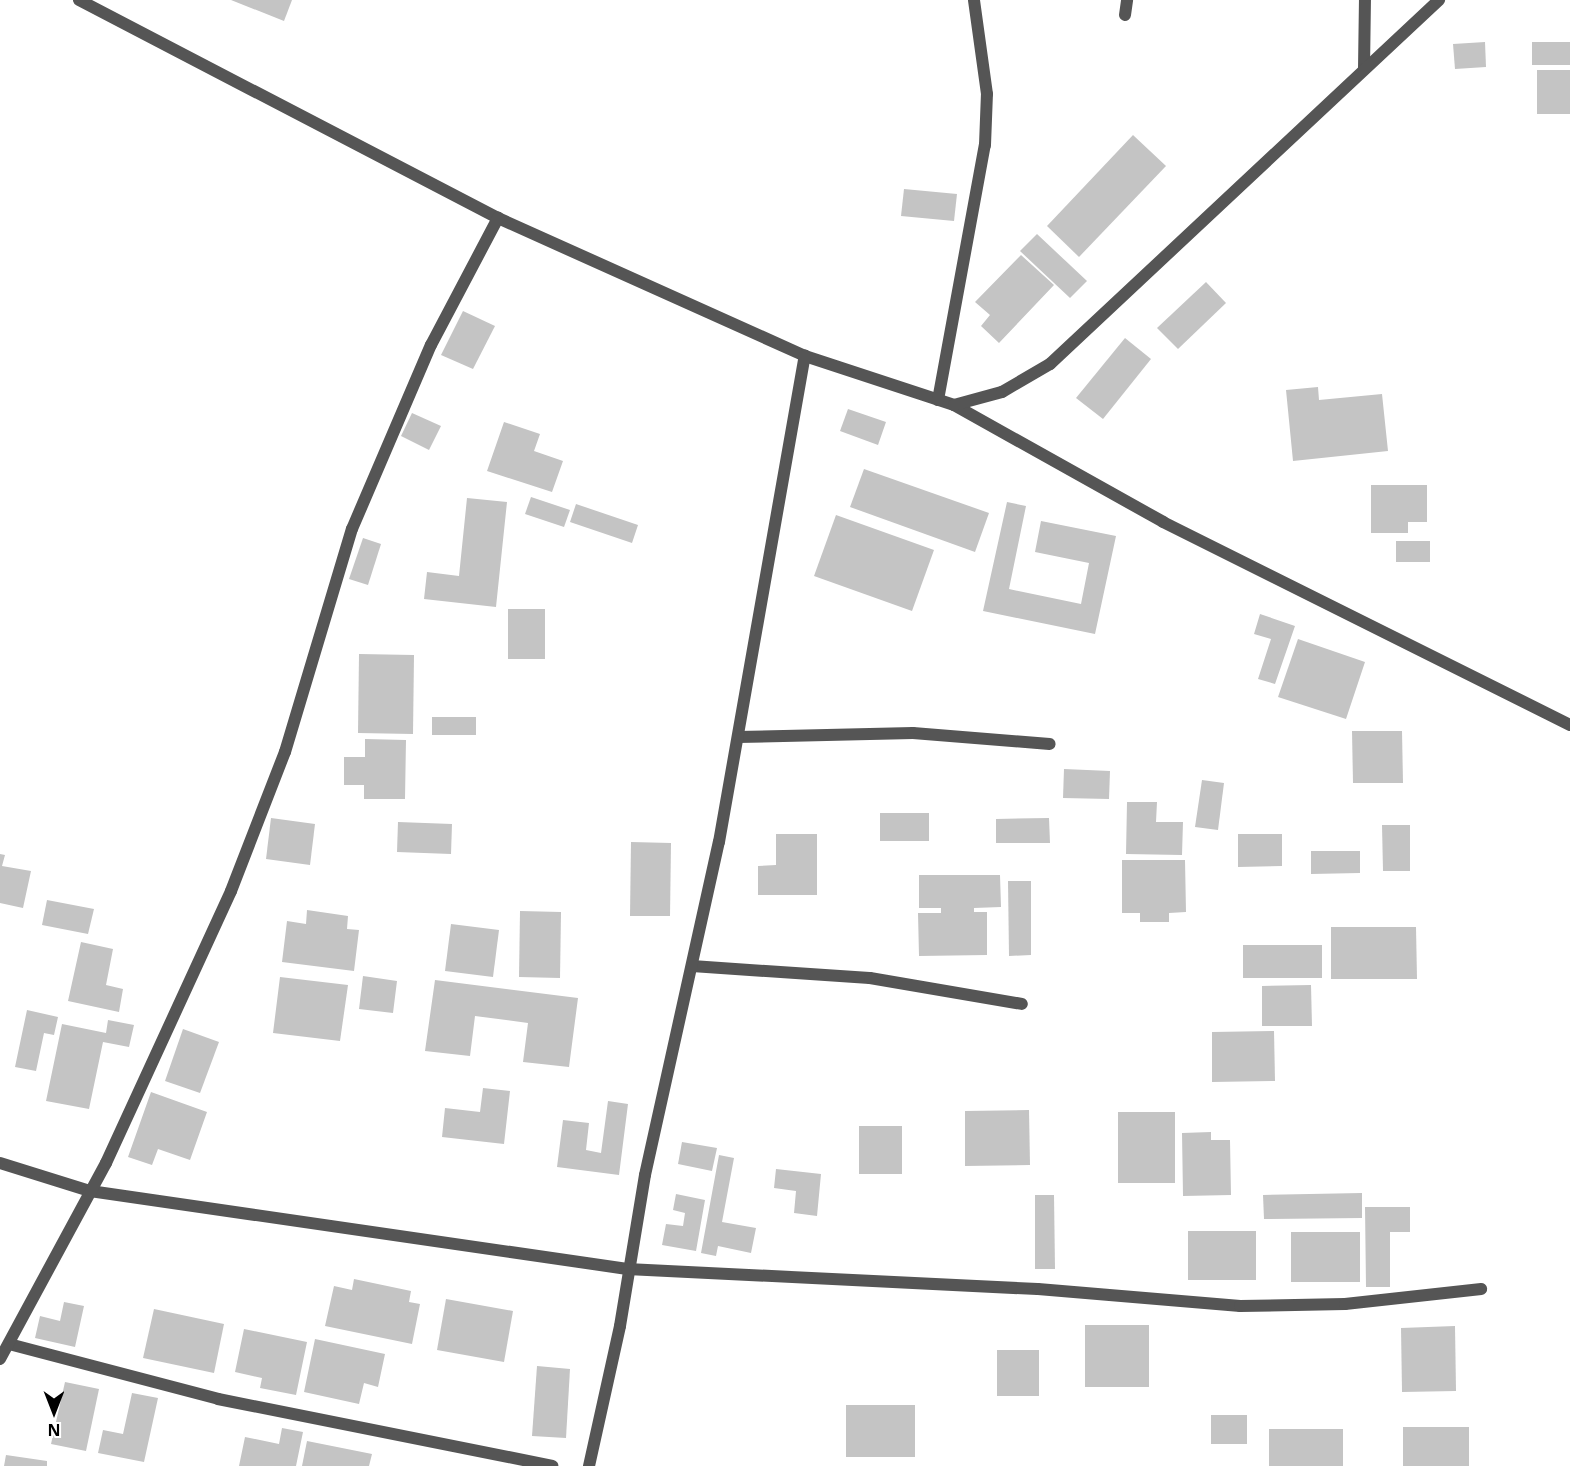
<!DOCTYPE html>
<style>
body{margin:0}
#map{position:relative;width:1570px;height:1466px;overflow:hidden;background:#fff;font-family:"Noto Sans",sans-serif}
div>[style]{position:absolute}
.building>*{inset:0;background:#c4c4c4}
.street>*{height:12px;margin:-6px;padding:0 6px;transform-origin:6px;border-radius:6px;background:#555}
span{translate:-50% -50%;white-space:nowrap;text-align:center;line-height:1.15;-webkit-text-stroke:4.5px #fff;paint-order:stroke}
.north{position:absolute;left:24px;top:1382px;width:60px;height:60px;-webkit-text-stroke:4px #fff;paint-order:stroke;rotate:180deg;font-size:16px;font-weight:700;line-height:24px;text-align:center;color:#000}
.north::after{content:'';display:block;margin:auto;width:21px;height:27px;background:#000;clip-path:polygon(50% 0,100% 100%,50% 72%,0 100%)}
</style>
<div id="map">
<div class="building">
<i style="clip-path:polygon(231px 0,292px 0,284px 21px)"></i>
<i style="clip-path:polygon(1485px 42px,1486px 67px,1455px 69px,1453px 44px)"></i>
<i style="clip-path:polygon(1532px 42px,1570px 42px,1570px 65px,1532px 65px)"></i>
<i style="clip-path:polygon(1537px 70px,1570px 70px,1570px 114px,1537px 114px)"></i>
<i style="clip-path:polygon(1133px 135px,1166px 166px,1079px 257px,1047px 226px)"></i>
<i style="clip-path:polygon(904px 189px,957px 194px,954px 221px,901px 216px)"></i>
<i style="clip-path:polygon(1037px 234px,1087px 281px,1070px 298px,1020px 251px)"></i>
<i style="clip-path:polygon(1021px 255px,1054px 285px,999px 343px,981px 326px,990px 315px,975px 302px)"></i>
<i style="clip-path:polygon(1206px 282px,1226px 303px,1178px 349px,1157px 328px)"></i>
<i style="clip-path:polygon(463px 311px,495px 326px,473px 369px,441px 355px)"></i>
<i style="clip-path:polygon(1125px 338px,1151px 359px,1103px 419px,1076px 398px)"></i>
<i style="clip-path:polygon(1318px 387px,1319px 400px,1382px 394px,1388px 451px,1293px 461px,1286px 390px)"></i>
<i style="clip-path:polygon(848px 409px,886px 422px,878px 445px,840px 431px)"></i>
<i style="clip-path:polygon(412px 413px,441px 426px,429px 450px,401px 436px)"></i>
<i style="clip-path:polygon(504px 422px,540px 434px,534px 451px,563px 461px,552px 492px,487px 471px)"></i>
<i style="clip-path:polygon(864px 469px,989px 513px,975px 552px,850px 507px)"></i>
<i style="clip-path:polygon(1371px 485px,1427px 485px,1427px 522px,1408px 522px,1408px 533px,1371px 533px)"></i>
<i style="clip-path:polygon(531px 497px,570px 510px,564px 527px,525px 514px)"></i>
<i style="clip-path:polygon(467px 498px,507px 502px,496px 607px,424px 599px,427px 572px,459px 576px)"></i>
<i style="clip-path:polygon(1007px 502px,1026px 506px,1009px 589px,1081px 604px,1089px 563px,1035px 552px,1041px 521px,1116px 536px,1095px 634px,983px 611px)"></i>
<i style="clip-path:polygon(576px 504px,638px 525px,632px 543px,570px 522px)"></i>
<i style="clip-path:polygon(836px 515px,934px 550px,912px 611px,814px 576px)"></i>
<i style="clip-path:polygon(363px 538px,381px 544px,368px 585px,349px 579px)"></i>
<i style="clip-path:polygon(1396px 541px,1430px 541px,1430px 562px,1396px 562px)"></i>
<i style="clip-path:polygon(508px 609px,545px 609px,545px 659px,508px 659px)"></i>
<i style="clip-path:polygon(1260px 614px,1295px 626px,1275px 684px,1258px 679px,1271px 639px,1254px 634px)"></i>
<i style="clip-path:polygon(1298px 639px,1365px 662px,1346px 719px,1278px 697px)"></i>
<i style="clip-path:polygon(359px 654px,414px 655px,413px 734px,358px 733px)"></i>
<i style="clip-path:polygon(432px 717px,476px 717px,476px 735px,432px 735px)"></i>
<i style="clip-path:polygon(1352px 731px,1402px 731px,1403px 783px,1353px 783px)"></i>
<i style="clip-path:polygon(365px 739px,406px 740px,405px 799px,364px 799px,364px 785px,344px 785px,344px 757px,365px 757px)"></i>
<i style="clip-path:polygon(1064px 769px,1110px 771px,1109px 799px,1063px 798px)"></i>
<i style="clip-path:polygon(1202px 780px,1224px 783px,1218px 830px,1195px 827px)"></i>
<i style="clip-path:polygon(1127px 802px,1157px 802px,1156px 822px,1183px 822px,1182px 855px,1126px 854px)"></i>
<i style="clip-path:polygon(880px 813px,929px 813px,929px 841px,880px 841px)"></i>
<i style="clip-path:polygon(271px 818px,315px 824px,310px 865px,266px 859px)"></i>
<i style="clip-path:polygon(1049px 818px,1050px 843px,996px 843px,996px 819px)"></i>
<i style="clip-path:polygon(398px 822px,452px 824px,451px 854px,397px 852px)"></i>
<i style="clip-path:polygon(1382px 825px,1410px 825px,1410px 871px,1383px 871px)"></i>
<i style="clip-path:polygon(776px 834px,817px 834px,817px 895px,758px 895px,758px 866px,776px 865px)"></i>
<i style="clip-path:polygon(1238px 834px,1282px 834px,1282px 866px,1238px 867px)"></i>
<i style="clip-path:polygon(631px 842px,671px 843px,670px 916px,630px 916px)"></i>
<i style="clip-path:polygon(1311px 851px,1360px 851px,1360px 873px,1311px 874px)"></i>
<i style="clip-path:polygon(0 854px,5px 855px,2px 866px,31px 871px,23px 908px,0 903px)"></i>
<i style="clip-path:polygon(1122px 860px,1185px 860px,1186px 912px,1169px 913px,1169px 922px,1140px 922px,1140px 913px,1122px 913px)"></i>
<i style="clip-path:polygon(919px 875px,1000px 875px,1001px 907px,974px 908px,974px 912px,987px 912px,987px 955px,919px 956px,918px 913px,941px 913px,941px 908px,919px 908px)"></i>
<i style="clip-path:polygon(1008px 881px,1031px 881px,1031px 955px,1009px 956px)"></i>
<i style="clip-path:polygon(47px 900px,94px 909px,88px 934px,42px 925px)"></i>
<i style="clip-path:polygon(307px 910px,348px 916px,347px 929px,359px 930px,354px 971px,282px 962px,287px 921px,306px 924px)"></i>
<i style="clip-path:polygon(520px 911px,561px 912px,560px 978px,519px 977px)"></i>
<i style="clip-path:polygon(451px 924px,499px 930px,493px 977px,445px 971px)"></i>
<i style="clip-path:polygon(1331px 927px,1416px 927px,1417px 979px,1331px 979px)"></i>
<i style="clip-path:polygon(81px 942px,113px 949px,106px 985px,123px 989px,119px 1012px,68px 1001px)"></i>
<i style="clip-path:polygon(1243px 945px,1322px 945px,1322px 978px,1243px 978px)"></i>
<i style="clip-path:polygon(363px 976px,397px 981px,393px 1013px,359px 1009px)"></i>
<i style="clip-path:polygon(280px 977px,348px 985px,340px 1041px,273px 1033px)"></i>
<i style="clip-path:polygon(435px 980px,578px 998px,569px 1067px,523px 1062px,528px 1023px,475px 1016px,470px 1056px,425px 1051px)"></i>
<i style="clip-path:polygon(1311px 985px,1312px 1026px,1262px 1026px,1262px 986px)"></i>
<i style="clip-path:polygon(27px 1010px,58px 1017px,54px 1035px,44px 1033px,36px 1071px,15px 1067px)"></i>
<i style="clip-path:polygon(108px 1020px,134px 1025px,129px 1047px,103px 1042px,89px 1109px,46px 1101px,62px 1024px,106px 1033px)"></i>
<i style="clip-path:polygon(183px 1029px,219px 1042px,200px 1093px,165px 1081px)"></i>
<i style="clip-path:polygon(1274px 1031px,1275px 1081px,1212px 1082px,1212px 1032px)"></i>
<i style="clip-path:polygon(483px 1088px,510px 1091px,504px 1144px,442px 1137px,445px 1108px,480px 1112px)"></i>
<i style="clip-path:polygon(151px 1092px,207px 1112px,190px 1160px,158px 1149px,152px 1165px,128px 1157px)"></i>
<i style="clip-path:polygon(608px 1101px,628px 1104px,619px 1175px,557px 1167px,563px 1120px,589px 1123px,586px 1150px,601px 1153px)"></i>
<i style="clip-path:polygon(1029px 1110px,1030px 1165px,965px 1166px,965px 1111px)"></i>
<i style="clip-path:polygon(1118px 1112px,1175px 1112px,1175px 1183px,1118px 1183px)"></i>
<i style="clip-path:polygon(859px 1126px,902px 1126px,902px 1174px,859px 1174px)"></i>
<i style="clip-path:polygon(1211px 1132px,1211px 1140px,1230px 1140px,1231px 1195px,1183px 1196px,1182px 1133px)"></i>
<i style="clip-path:polygon(682px 1142px,717px 1148px,712px 1171px,678px 1164px)"></i>
<i style="clip-path:polygon(719px 1155px,734px 1158px,722px 1222px,756px 1228px,751px 1253px,718px 1246px,716px 1256px,701px 1253px)"></i>
<i style="clip-path:polygon(776px 1169px,821px 1174px,817px 1216px,794px 1213px,796px 1191px,774px 1188px)"></i>
<i style="clip-path:polygon(1362px 1193px,1362px 1218px,1264px 1219px,1263px 1195px)"></i>
<i style="clip-path:polygon(676px 1194px,705px 1200px,696px 1251px,662px 1245px,666px 1224px,683px 1226px,685px 1213px,673px 1210px)"></i>
<i style="clip-path:polygon(1035px 1195px,1054px 1195px,1055px 1269px,1035px 1269px)"></i>
<i style="clip-path:polygon(1365px 1207px,1410px 1207px,1410px 1232px,1390px 1232px,1390px 1287px,1366px 1287px)"></i>
<i style="clip-path:polygon(1188px 1231px,1256px 1231px,1256px 1280px,1188px 1280px)"></i>
<i style="clip-path:polygon(1291px 1232px,1360px 1232px,1360px 1282px,1291px 1282px)"></i>
<i style="clip-path:polygon(354px 1279px,411px 1291px,409px 1302px,420px 1304px,412px 1344px,325px 1326px,334px 1286px,352px 1290px)"></i>
<i style="clip-path:polygon(446px 1299px,513px 1311px,504px 1362px,437px 1350px)"></i>
<i style="clip-path:polygon(64px 1302px,84px 1306px,75px 1347px,35px 1338px,40px 1316px,60px 1321px)"></i>
<i style="clip-path:polygon(154px 1309px,224px 1324px,214px 1373px,143px 1358px)"></i>
<i style="clip-path:polygon(1085px 1325px,1149px 1325px,1149px 1387px,1085px 1387px)"></i>
<i style="clip-path:polygon(1455px 1326px,1456px 1391px,1402px 1392px,1401px 1328px)"></i>
<i style="clip-path:polygon(244px 1329px,307px 1342px,296px 1395px,260px 1388px,262px 1378px,235px 1372px)"></i>
<i style="clip-path:polygon(315px 1339px,385px 1354px,378px 1387px,364px 1383px,359px 1404px,304px 1392px)"></i>
<i style="clip-path:polygon(997px 1350px,1039px 1350px,1039px 1396px,997px 1396px)"></i>
<i style="clip-path:polygon(537px 1366px,570px 1369px,566px 1438px,532px 1436px)"></i>
<i style="clip-path:polygon(65px 1382px,99px 1389px,86px 1451px,51px 1444px)"></i>
<i style="clip-path:polygon(132px 1393px,158px 1398px,144px 1462px,98px 1453px,103px 1430px,123px 1434px)"></i>
<i style="clip-path:polygon(846px 1405px,915px 1405px,915px 1457px,846px 1457px)"></i>
<i style="clip-path:polygon(1211px 1415px,1247px 1415px,1247px 1444px,1211px 1444px)"></i>
<i style="clip-path:polygon(1403px 1427px,1469px 1427px,1469px 1466px,1403px 1466px)"></i>
<i style="clip-path:polygon(282px 1428px,303px 1432px,296px 1466px,239px 1466px,245px 1437px,279px 1444px)"></i>
<i style="clip-path:polygon(1269px 1429px,1343px 1429px,1343px 1466px,1269px 1466px)"></i>
<i style="clip-path:polygon(307px 1441px,372px 1454px,369px 1466px,302px 1466px)"></i>
<i style="clip-path:polygon(6px 1455px,47px 1461px,47px 1466px,4px 1466px)"></i>
</div>
<div class="street">
<i style="left:79px;top:0;width:472px;rotate:27.5deg"></i>
<i style="left:498px;top:218px;width:337px;rotate:24.2deg"></i>
<i style="left:805px;top:356px;width:157px;rotate:18.2deg"></i>
<i style="left:954px;top:405px;width:240px;rotate:29.2deg"></i>
<i style="left:1163px;top:522px;width:455px;rotate:26.5deg"></i>
<i style="left:1125px;top:15px;width:15px;rotate:-82deg"></i>
<i style="left:1364px;top:69px;width:69px;rotate:-89.2deg"></i>
<i style="left:938px;top:400px;width:259px;rotate:-79.6deg"></i>
<i style="left:985px;top:145px;width:51px;rotate:-87.8deg"></i>
<i style="left:987px;top:94px;width:95px;rotate:-97.9deg"></i>
<i style="left:954px;top:405px;width:50px;rotate:-15.2deg"></i>
<i style="left:1002px;top:392px;width:56px;rotate:-30.3deg"></i>
<i style="left:1050px;top:364px;width:533px;rotate:-43.1deg"></i>
<i style="left:738px;top:737px;width:175px;rotate:-1.3deg"></i>
<i style="left:913px;top:733px;width:137px;rotate:4.6deg"></i>
<i style="left:692px;top:966px;width:178px;rotate:3.9deg"></i>
<i style="left:870px;top:978px;width:154px;rotate:9.7deg"></i>
<i style="left:0;top:1163px;width:94px;rotate:17.3deg"></i>
<i style="left:90px;top:1191px;width:543px;rotate:8.26deg"></i>
<i style="left:627px;top:1269px;width:411px;rotate:2.8deg"></i>
<i style="left:1038px;top:1289px;width:203px;rotate:4.8deg"></i>
<i style="left:1240px;top:1306px;width:105px;rotate:-1.1deg"></i>
<i style="left:1345px;top:1304px;width:137px;rotate:-6.3deg"></i>
<i style="left:9px;top:1344px;width:216px;rotate:14.7deg"></i>
<i style="left:218px;top:1399px;width:341px;rotate:11.3deg"></i>
<i style="left:0;top:1359px;width:223px;rotate:-61.6deg"></i>
<i style="left:106px;top:1163px;width:299px;rotate:-65.3deg"></i>
<i style="left:231px;top:891px;width:149px;rotate:-68.8deg"></i>
<i style="left:285px;top:752px;width:233px;rotate:-73.3deg"></i>
<i style="left:352px;top:529px;width:200px;rotate:-66.8deg"></i>
<i style="left:431px;top:345px;width:144px;rotate:-62.2deg"></i>
<i style="left:589px;top:1466px;width:143px;rotate:-77.5deg"></i>
<i style="left:620px;top:1326px;width:153px;rotate:-80.6deg"></i>
<i style="left:645px;top:1175px;width:341px;rotate:-77.5deg"></i>
<i style="left:719px;top:842px;width:494px;rotate:-80deg"></i>
</div>
<div class="north">N</div>
</div>
